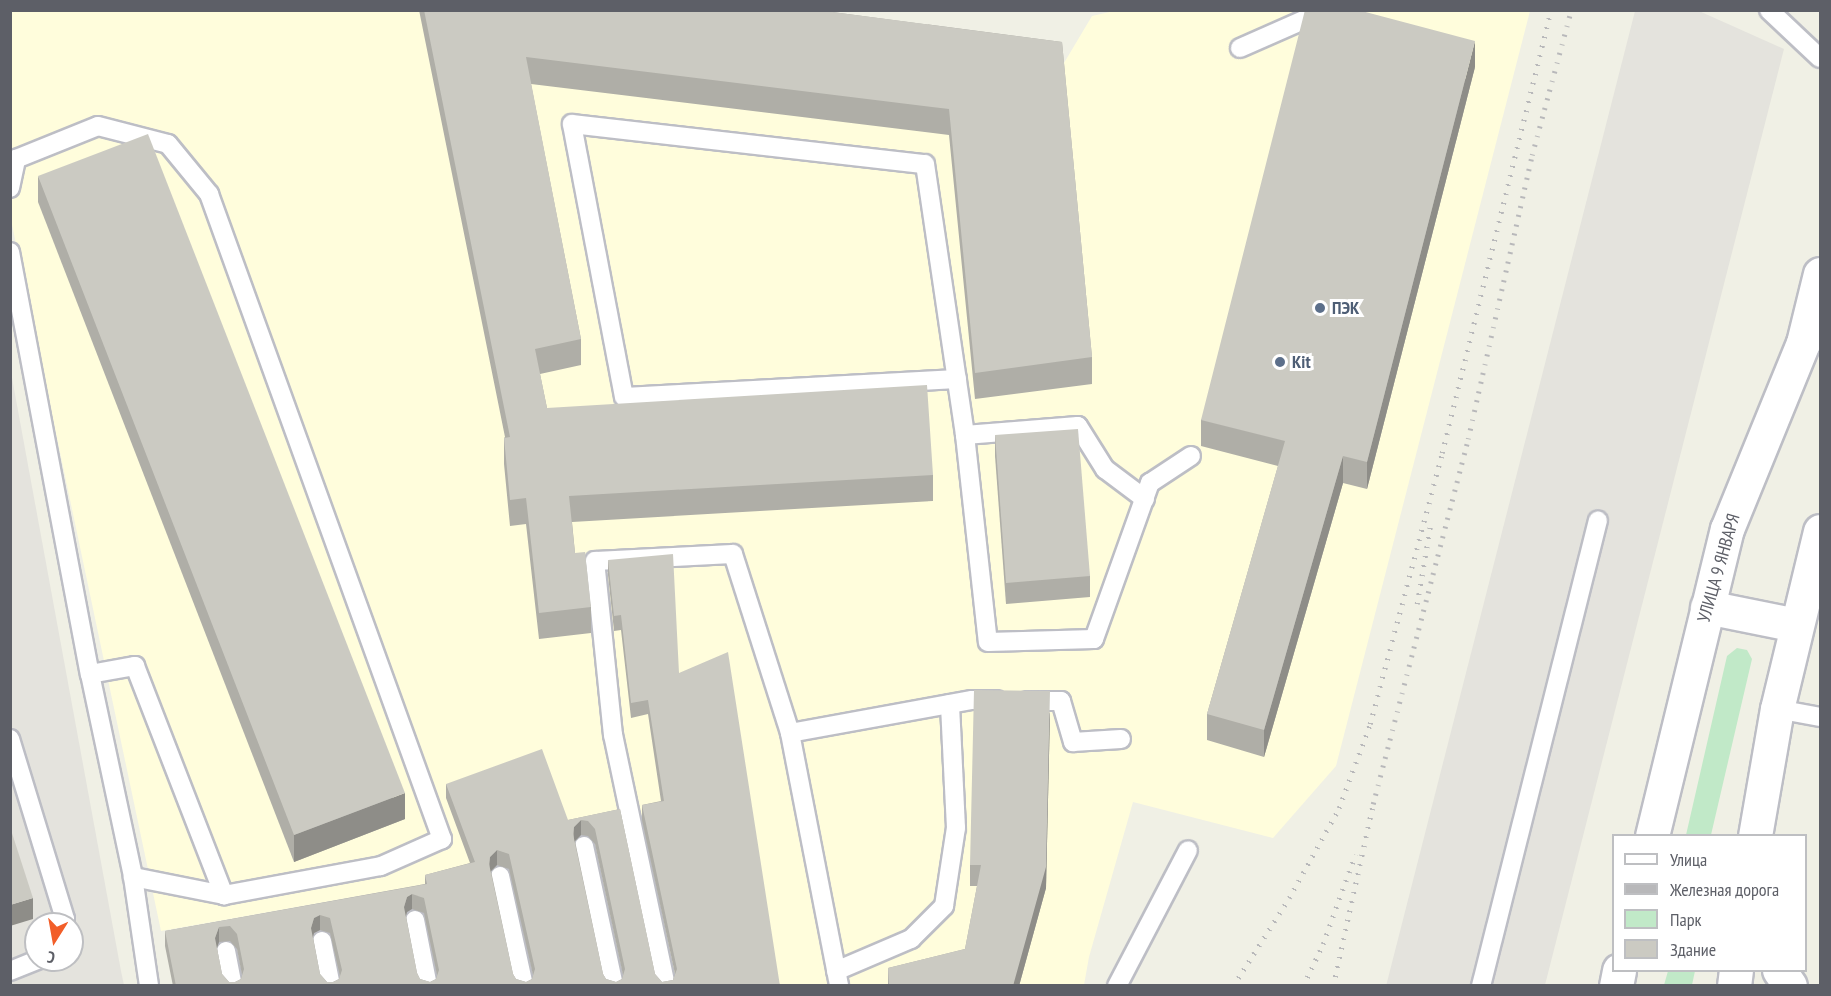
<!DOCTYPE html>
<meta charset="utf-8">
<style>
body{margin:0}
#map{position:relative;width:1831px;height:996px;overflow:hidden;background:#f0f0e5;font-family:"PT Sans Narrow",sans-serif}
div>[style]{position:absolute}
.commercial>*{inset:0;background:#fffddc}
.industrial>*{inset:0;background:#e4e3dd}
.green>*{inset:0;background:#c1e9c8}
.roads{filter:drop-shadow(2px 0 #bdbec5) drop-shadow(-2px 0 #bdbec5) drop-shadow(0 2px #bdbec5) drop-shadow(0 -2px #bdbec5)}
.service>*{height:18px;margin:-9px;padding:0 9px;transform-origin:9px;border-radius:9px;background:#fff}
.tertiary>*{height:33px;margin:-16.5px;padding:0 16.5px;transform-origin:16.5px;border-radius:16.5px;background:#fff}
.secondary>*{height:33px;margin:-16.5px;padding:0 16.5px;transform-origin:16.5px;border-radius:16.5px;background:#fff}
.rail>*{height:4.5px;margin-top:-2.25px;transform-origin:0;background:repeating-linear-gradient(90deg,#b8b8ba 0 1.5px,transparent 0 9.5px)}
.wall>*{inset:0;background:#afaea7}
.shaded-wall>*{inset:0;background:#8e8d88}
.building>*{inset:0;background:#cbcac2}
.dots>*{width:16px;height:16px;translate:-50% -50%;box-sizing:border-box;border:3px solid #fff;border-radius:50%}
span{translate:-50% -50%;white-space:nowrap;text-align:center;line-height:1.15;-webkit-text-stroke:6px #fff;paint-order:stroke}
.service-label{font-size:18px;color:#4e5e75;font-weight:700}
.left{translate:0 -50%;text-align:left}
.street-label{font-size:18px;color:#5d5f67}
.frame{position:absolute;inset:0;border:12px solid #5d5f67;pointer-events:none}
.legend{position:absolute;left:1612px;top:834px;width:195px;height:138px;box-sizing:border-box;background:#fff;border:2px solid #bebfc2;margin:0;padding:8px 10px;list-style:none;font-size:18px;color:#5d5f67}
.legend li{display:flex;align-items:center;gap:12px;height:30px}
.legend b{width:30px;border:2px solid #bebfc2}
.north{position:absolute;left:24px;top:912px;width:60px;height:60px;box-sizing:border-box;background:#fff;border:2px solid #bebfc2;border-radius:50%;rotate:191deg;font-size:16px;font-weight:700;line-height:24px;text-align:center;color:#5d5f67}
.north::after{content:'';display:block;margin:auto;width:21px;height:27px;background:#f25e29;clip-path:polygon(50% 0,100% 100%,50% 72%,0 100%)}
</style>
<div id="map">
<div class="commercial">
<i style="clip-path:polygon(611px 10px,1061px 68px,1092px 16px,1114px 11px,1530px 11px,1336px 766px,1273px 838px,1133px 802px,1089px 957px,1084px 985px,633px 985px,488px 873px,161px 931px,11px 220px,10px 11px)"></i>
</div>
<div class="industrial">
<i style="clip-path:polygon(1635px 11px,1699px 11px,1784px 49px,1545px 985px,1386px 986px)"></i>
<i style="clip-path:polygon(evenodd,10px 367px,121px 971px,124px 985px,11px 985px,10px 367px,36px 924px,72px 924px,72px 960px,36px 960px,36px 924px)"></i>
</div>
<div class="green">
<i style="clip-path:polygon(1737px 648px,1747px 650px,1752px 659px,1711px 835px,1686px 835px,1727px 656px)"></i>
<i style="clip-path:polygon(1668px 971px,1695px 971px,1692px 985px,1664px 985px)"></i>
</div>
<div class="roads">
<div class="service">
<i style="left:1769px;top:10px;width:70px;rotate:43.3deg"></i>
<i style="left:1240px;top:48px;width:94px;rotate:-23.8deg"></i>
<i style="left:10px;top:188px;width:30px;rotate:-78deg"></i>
<i style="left:16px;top:159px;width:88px;rotate:-21.9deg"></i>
<i style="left:98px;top:126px;width:72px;rotate:14.4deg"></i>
<i style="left:168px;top:144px;width:65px;rotate:50.6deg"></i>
<i style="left:209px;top:194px;width:686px;rotate:70.14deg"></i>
<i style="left:442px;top:839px;width:67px;rotate:156.1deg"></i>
<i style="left:381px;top:866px;width:160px;rotate:169.5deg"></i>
<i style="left:224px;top:895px;width:93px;rotate:-168.8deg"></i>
<i style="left:10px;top:252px;width:430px;rotate:79.3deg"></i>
<i style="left:90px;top:674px;width:208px;rotate:78deg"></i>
<i style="left:133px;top:877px;width:110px;rotate:81.6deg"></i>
<i style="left:957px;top:379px;width:333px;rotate:176.9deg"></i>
<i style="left:624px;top:397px;width:278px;rotate:-100.8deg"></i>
<i style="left:572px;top:124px;width:355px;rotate:6.5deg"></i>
<i style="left:925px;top:164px;width:274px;rotate:81.6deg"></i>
<i style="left:965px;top:435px;width:208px;rotate:83.7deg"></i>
<i style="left:988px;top:642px;width:106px;rotate:-1.6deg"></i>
<i style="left:1094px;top:639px;width:166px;rotate:-70.3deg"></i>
<i style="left:1150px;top:483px;width:49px;rotate:-33.4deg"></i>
<i style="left:965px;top:435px;width:113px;rotate:-4.6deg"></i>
<i style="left:1078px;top:426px;width:51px;rotate:57.9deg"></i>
<i style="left:1105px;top:469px;width:50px;rotate:36.9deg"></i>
<i style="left:90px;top:674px;width:46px;rotate:-10.1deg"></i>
<i style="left:135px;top:666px;width:246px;rotate:68.8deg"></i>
<i style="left:1027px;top:701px;width:34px"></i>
<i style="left:1061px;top:701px;width:43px;rotate:73.7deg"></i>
<i style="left:1073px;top:742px;width:48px;rotate:-3.6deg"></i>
<i style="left:1777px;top:709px;width:44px;rotate:10.5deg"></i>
<i style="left:790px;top:733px;width:185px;rotate:-10.3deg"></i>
<i style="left:972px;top:700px;width:25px"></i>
<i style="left:10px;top:739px;width:188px;rotate:73deg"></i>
<i style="left:65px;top:919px;width:5px;rotate:112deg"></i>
<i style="left:584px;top:846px;width:143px;rotate:77.9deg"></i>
<i style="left:500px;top:876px;width:113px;rotate:77.7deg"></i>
<i style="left:415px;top:920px;width:67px;rotate:78.9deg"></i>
<i style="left:322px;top:941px;width:46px;rotate:78.7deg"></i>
<i style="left:226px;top:951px;width:36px;rotate:79deg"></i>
<i style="left:10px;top:971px;width:29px;rotate:-22deg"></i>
<i style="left:836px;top:971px;width:82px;rotate:-23.1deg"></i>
<i style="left:911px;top:939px;width:47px;rotate:-45deg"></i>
<i style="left:944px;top:906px;width:79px;rotate:-81.3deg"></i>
<i style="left:956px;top:828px;width:124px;rotate:-92.8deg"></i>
<i style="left:666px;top:986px;width:257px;rotate:-101.9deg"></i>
<i style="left:613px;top:735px;width:175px;rotate:-95.9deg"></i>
<i style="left:595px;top:561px;width:138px;rotate:-2.9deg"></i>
<i style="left:733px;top:554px;width:188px;rotate:72.3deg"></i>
<i style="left:790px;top:733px;width:258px;rotate:79deg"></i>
<i style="left:1117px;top:986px;width:153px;rotate:-62.4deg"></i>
<i style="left:1481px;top:986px;width:480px;rotate:-75.9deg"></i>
</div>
<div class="tertiary">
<i style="left:1779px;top:970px;width:19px;rotate:55deg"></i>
</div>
<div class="secondary">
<i style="left:1707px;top:607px;width:91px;rotate:11.4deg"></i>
<i style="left:1652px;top:836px;width:316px;rotate:-76.3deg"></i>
<i style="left:1727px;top:529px;width:201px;rotate:-67.8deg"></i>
<i style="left:1803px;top:343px;width:71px;rotate:-76.2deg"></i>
<i style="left:1755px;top:836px;width:129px;rotate:-80.2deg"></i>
<i style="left:1777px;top:709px;width:183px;rotate:-76.4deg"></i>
<i style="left:1616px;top:986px;width:16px;rotate:-79deg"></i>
<i style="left:1734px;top:986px;width:16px;rotate:-83deg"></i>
</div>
</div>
<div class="rail">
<i style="left:1417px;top:604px;width:84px;rotate:-80.4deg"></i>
<i style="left:1233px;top:986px;width:104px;rotate:-57.5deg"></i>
<i style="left:1289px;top:898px;width:103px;rotate:-60.9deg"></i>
<i style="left:1339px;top:808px;width:90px;rotate:-69.7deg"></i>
<i style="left:1370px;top:724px;width:280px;rotate:-75.1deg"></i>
<i style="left:1442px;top:453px;width:456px;rotate:-76.2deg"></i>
<i style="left:1303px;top:986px;width:47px;rotate:-64.5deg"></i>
<i style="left:1323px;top:944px;width:95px;rotate:-70.2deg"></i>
<i style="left:1333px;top:986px;width:186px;rotate:-77.6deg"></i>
<i style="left:1373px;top:804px;width:377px;rotate:-75.4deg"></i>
<i style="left:1468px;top:439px;width:291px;rotate:-77.3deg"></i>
<i style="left:1532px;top:155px;width:150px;rotate:-74.9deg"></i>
</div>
<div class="wall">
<i style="clip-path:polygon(419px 10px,817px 10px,1062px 42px,1092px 357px,1092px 384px,975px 399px,949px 135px,531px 84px,581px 339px,581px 365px,540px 374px,547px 408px,933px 475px,933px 501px,572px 522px,575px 553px,591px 607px,591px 633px,539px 639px,526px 524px,510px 526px,504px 464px,504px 438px,505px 437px)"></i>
<i style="clip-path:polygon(1475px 67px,1367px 489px,1343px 483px,1264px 757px,1207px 740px,1207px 714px,1278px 466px,1201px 446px,1201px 420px)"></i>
<i style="clip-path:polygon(38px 176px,405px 819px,294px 862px,38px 202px)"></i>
<i style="clip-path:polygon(995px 435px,1090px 576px,1090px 597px,1006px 604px,995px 456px)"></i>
<i style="clip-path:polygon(evenodd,608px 560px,679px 673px,780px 986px,173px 986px,165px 946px,165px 931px,425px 884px,425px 875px,470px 863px,446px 798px,446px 784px,568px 820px,620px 809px,655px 974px,662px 982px,673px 980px,675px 974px,642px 820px,642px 805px,661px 801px,648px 714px,631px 718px,621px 630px,614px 631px,608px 575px,608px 560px,581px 835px,588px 836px,595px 844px,623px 975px,622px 979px,616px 982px,606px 979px,603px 974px,575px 841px,581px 835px,608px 560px,497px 865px,509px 869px,533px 975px,532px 979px,526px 982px,516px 979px,513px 974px,491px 871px,497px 865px,608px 560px,412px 909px,424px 913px,437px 975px,436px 979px,430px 982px,420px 979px,417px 973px,406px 916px,407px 912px,412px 909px,608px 560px,320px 930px,330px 933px,340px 976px,339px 979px,333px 982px,327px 982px,320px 974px,313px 937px,314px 933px,320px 930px,608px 560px,230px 941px,237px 949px,242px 975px,241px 979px,235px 982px,229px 982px,222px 974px,217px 948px,219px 942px,230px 941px)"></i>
<i style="clip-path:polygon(1050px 712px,1046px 888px,1019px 986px,888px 986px,888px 968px,965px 949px,977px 886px,970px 886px,970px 865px)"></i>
</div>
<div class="shaded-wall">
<i style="clip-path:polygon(1475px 41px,1475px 67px,1367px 489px,1367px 462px)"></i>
<i style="clip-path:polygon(1343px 456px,1343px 483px,1264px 757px,1264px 730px)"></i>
<i style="clip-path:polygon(1050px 712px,1046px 888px,1019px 986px,1013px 986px)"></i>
<i style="clip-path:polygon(405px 793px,405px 819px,294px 862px,294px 835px)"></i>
<i style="clip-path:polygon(581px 820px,581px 835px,574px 842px,574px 827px)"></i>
<i style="clip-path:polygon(497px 850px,497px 865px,490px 872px,489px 878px,490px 857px)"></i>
<i style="clip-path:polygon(412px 894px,412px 909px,407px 912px,404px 922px,404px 907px,407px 897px)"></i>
<i style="clip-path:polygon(33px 898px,33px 919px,10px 926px,10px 905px)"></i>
<i style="clip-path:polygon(320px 915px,320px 930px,314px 933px,311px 943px,311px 928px,314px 918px)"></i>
<i style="clip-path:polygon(219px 927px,219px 942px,215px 953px,215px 938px)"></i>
</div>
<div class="building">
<i style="clip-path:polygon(424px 10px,817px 10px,1062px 42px,1092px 357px,975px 373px,949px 109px,526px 57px,581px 339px,535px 349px,547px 408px,927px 385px,933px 475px,569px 496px,575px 553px,585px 552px,591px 607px,539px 613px,526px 498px,510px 500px,504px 438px,510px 437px)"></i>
<i style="clip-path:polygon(1305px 10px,1358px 10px,1475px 41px,1367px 462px,1343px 456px,1264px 730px,1207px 714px,1285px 441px,1201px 420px)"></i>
<i style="clip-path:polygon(148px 134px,405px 793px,294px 835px,38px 176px)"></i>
<i style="clip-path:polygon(1078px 429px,1090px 576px,1006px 583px,995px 435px)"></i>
<i style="clip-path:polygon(evenodd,673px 554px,679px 673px,728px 652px,780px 986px,176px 986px,165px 931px,427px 884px,425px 875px,475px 862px,446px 784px,542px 749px,568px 820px,620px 809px,655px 974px,662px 982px,673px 980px,677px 969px,642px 805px,664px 801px,648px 700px,631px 703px,621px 615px,614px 616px,608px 560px,673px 554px,581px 820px,588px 821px,595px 829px,625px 969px,622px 979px,616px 982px,606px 979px,603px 974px,573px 834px,574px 827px,581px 820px,673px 554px,497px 850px,509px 854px,535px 969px,532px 979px,526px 982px,516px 979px,513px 974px,489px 864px,490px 857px,497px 850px,673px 554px,412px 894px,424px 898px,439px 970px,436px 979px,430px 982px,420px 979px,417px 973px,404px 907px,407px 897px,412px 894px,673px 554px,320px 915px,330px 918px,342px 970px,339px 979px,333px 982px,327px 982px,320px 974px,311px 928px,314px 918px,320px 915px,673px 554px,230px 926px,237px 934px,244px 969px,241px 979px,235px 982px,229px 982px,222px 974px,215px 938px,219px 927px,230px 926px)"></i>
<i style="clip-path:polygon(974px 690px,1050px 691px,1046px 867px,1013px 986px,889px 986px,888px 968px,965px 949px,981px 865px,970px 865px)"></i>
<i style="clip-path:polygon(10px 827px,33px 898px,10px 905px)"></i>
</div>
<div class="dots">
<i style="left:1320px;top:308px;background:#5c6f8a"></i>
<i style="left:1280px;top:362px;background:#5c6f8a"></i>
</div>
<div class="service-label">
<span class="left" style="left:1332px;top:308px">ПЭК</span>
<span class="left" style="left:1292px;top:362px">Kit</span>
</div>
<div class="street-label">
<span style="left:1719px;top:568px;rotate:-74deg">УЛИЦА 9 ЯНВАРЯ</span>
</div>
<div class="frame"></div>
<ul class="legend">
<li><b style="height:8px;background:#fff"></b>Улица</li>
<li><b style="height:8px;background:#b8b8ba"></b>Железная дорога</li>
<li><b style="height:16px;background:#c1e9c8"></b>Парк</li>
<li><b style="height:16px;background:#cbcac2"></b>Здание</li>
</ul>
<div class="north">С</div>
</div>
